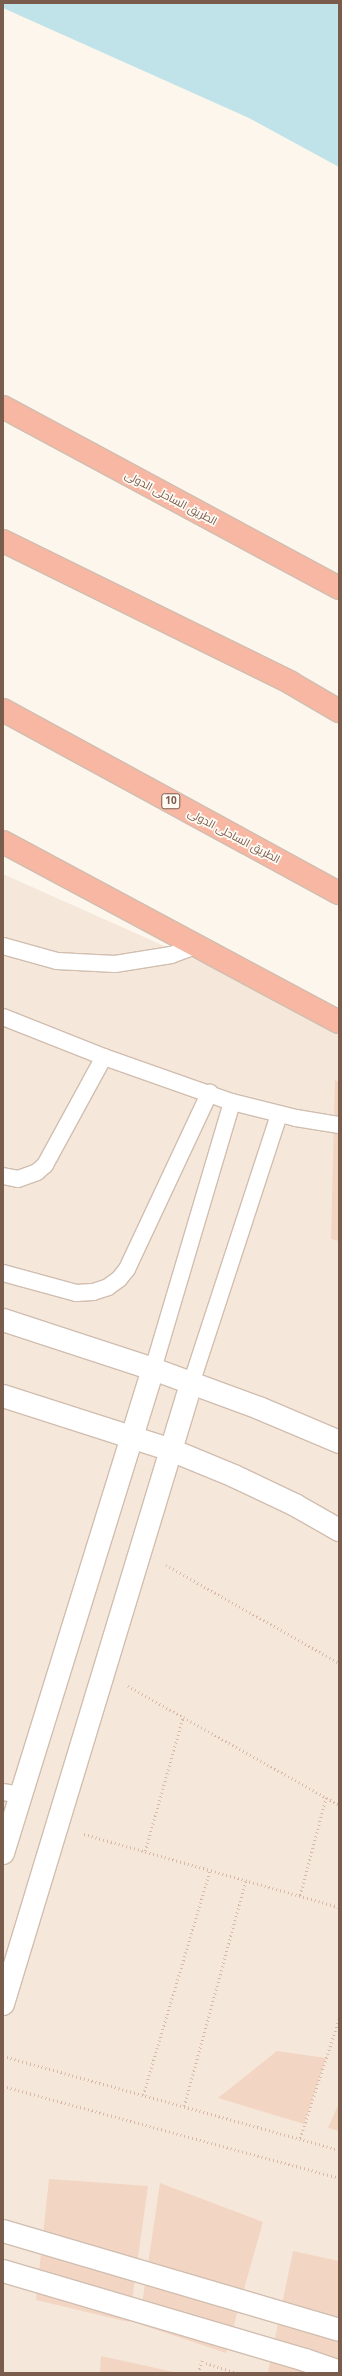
<!DOCTYPE html>
<meta charset="utf-8">
<style>
body{margin:0}
#map{position:relative;width:342px;height:2376px;overflow:hidden;background:#fdf6ec;font-family:"Noto Sans",Cairo,sans-serif}
div>[style]{position:absolute}
.residential>*{inset:0;background:#f5e8da}
.water>*{inset:0;background:#bfe3e8}
.building>*{inset:0;background:#f3d5c3}
.path>*{height:2.5px;margin-top:-1.25px;transform-origin:0;background:repeating-linear-gradient(90deg,#d9b8a5 0 1px,transparent 0 4px)}
.roads{filter:drop-shadow(1px 0 #d1beb0) drop-shadow(-1px 0 #d1beb0) drop-shadow(0 1px #d1beb0) drop-shadow(0 -1px #d1beb0)}
.lane>*{height:16px;margin:-8px;padding:0 8px;transform-origin:8px;border-radius:8px;background:#fff}
.street>*{height:22px;margin:-11px;padding:0 11px;transform-origin:11px;border-radius:11px;background:#fff}
.highway>*{height:22px;margin:-11px;padding:0 11px;transform-origin:11px;border-radius:11px;background:#f7b7a3}
span{translate:-50% -50%;white-space:nowrap;text-align:center;line-height:1.15;-webkit-text-stroke:3.5px #fffaf3;paint-order:stroke}
.shield-label span{padding:1px 3px;background:#fffaf3;border:1px solid;border-radius:3px;-webkit-text-stroke-width:0}
.shield-label{font-size:10px;color:#7a5c4d;font-weight:700}
.street-label{font-size:11px;color:#7a5c4d}
.frame{position:absolute;inset:0;border:4px solid #7a5c4d;pointer-events:none}
</style>
<div id="map">
<div class="residential">
<i style="clip-path:polygon(3px 874px,339px 1024px,339px 2373px,3px 2373px)"></i>
</div>
<div class="water">
<i style="clip-path:polygon(3px 3px,339px 3px,339px 167px,249px 118px,3px 8px)"></i>
</div>
<div class="building">
<i style="clip-path:polygon(335px 1080px,339px 1082px,339px 1241px,331px 1239px)"></i>
<i style="clip-path:polygon(277px 2051px,326px 2058px,304px 2124px,218px 2098px)"></i>
<i style="clip-path:polygon(339px 2103px,339px 2131px,328px 2128px)"></i>
<i style="clip-path:polygon(49px 2179px,148px 2186px,129px 2322px,36px 2300px)"></i>
<i style="clip-path:polygon(160px 2183px,263px 2222px,226px 2353px,139px 2324px)"></i>
<i style="clip-path:polygon(293px 2251px,339px 2261px,339px 2373px,268px 2372px)"></i>
<i style="clip-path:polygon(101px 2356px,174px 2372px,174px 2373px,100px 2373px)"></i>
</div>
<div class="path">
<i style="left:166px;top:1565px;width:199px;rotate:29.5deg"></i>
<i style="left:128px;top:1686px;width:242px;rotate:29.4deg"></i>
<i style="left:84px;top:1834px;width:265px;rotate:16deg"></i>
<i style="left:145px;top:1851px;width:139px;rotate:-74.2deg"></i>
<i style="left:300px;top:1895px;width:101px;rotate:-75.1deg"></i>
<i style="left:3px;top:2056px;width:349px;rotate:15.6deg"></i>
<i style="left:3px;top:2086px;width:348px;rotate:15.3deg"></i>
<i style="left:143px;top:2095px;width:235px;rotate:-73.4deg"></i>
<i style="left:184px;top:2106px;width:234px;rotate:-74.7deg"></i>
<i style="left:300px;top:2138px;width:125px;rotate:-71.9deg"></i>
<i style="left:206px;top:2363px;width:32px;rotate:18deg"></i>
<i style="left:198px;top:2373px;width:14px;rotate:-73deg"></i>
</div>
<div class="roads">
<div class="lane">
<i style="left:3px;top:946px;width:56px;rotate:15.5deg"></i>
<i style="left:57px;top:961px;width:58px;rotate:3deg"></i>
<i style="left:115px;top:964px;width:57px;rotate:-9.1deg"></i>
<i style="left:171px;top:955px;width:29px;rotate:-20deg"></i>
<i style="left:3px;top:1017px;width:109px;rotate:21.6deg"></i>
<i style="left:104px;top:1057px;width:136px;rotate:19.4deg"></i>
<i style="left:232px;top:1102px;width:66px;rotate:14deg"></i>
<i style="left:296px;top:1118px;width:44px;rotate:9.2deg"></i>
<i style="left:3px;top:1176px;width:15px;rotate:11deg"></i>
<i style="left:18px;top:1179px;width:20px;rotate:-20deg"></i>
<i style="left:37px;top:1172px;width:11px;rotate:-41deg"></i>
<i style="left:45px;top:1165px;width:123px;rotate:-61.4deg"></i>
<i style="left:3px;top:1273px;width:76px;rotate:15.3deg"></i>
<i style="left:76px;top:1293px;width:17px;rotate:-3deg"></i>
<i style="left:93px;top:1292px;width:16px;rotate:-18deg"></i>
<i style="left:108px;top:1287px;width:14px;rotate:-36deg"></i>
<i style="left:119px;top:1279px;width:13px;rotate:-51deg"></i>
<i style="left:127px;top:1269px;width:195px;rotate:-64.9deg"></i>
<i style="left:153px;top:1369px;width:278px;rotate:-73.5deg"></i>
<i style="left:191px;top:1384px;width:284px;rotate:-71.9deg"></i>
<i style="left:3px;top:1792px;width:18px;rotate:9deg"></i>
</div>
<div class="street">
<i style="left:3px;top:1320px;width:158px;rotate:18.1deg"></i>
<i style="left:153px;top:1369px;width:113px;rotate:20.2deg"></i>
<i style="left:259px;top:1408px;width:87px;rotate:23deg"></i>
<i style="left:3px;top:1396px;width:176px;rotate:17.8deg"></i>
<i style="left:171px;top:1450px;width:68px;rotate:22.4deg"></i>
<i style="left:234px;top:1476px;width:68px;rotate:25.4deg"></i>
<i style="left:295px;top:1505px;width:51px;rotate:29.6deg"></i>
<i style="left:3px;top:1853px;width:507px;rotate:-72.78deg"></i>
<i style="left:3px;top:2004px;width:648px;rotate:-73.13deg"></i>
<i style="left:3px;top:2231px;width:350px;rotate:16.4deg"></i>
<i style="left:3px;top:2271px;width:315px;rotate:16.4deg"></i>
<i style="left:305px;top:2360px;width:36px;rotate:19deg"></i>
</div>
<div class="highway">
<i style="left:3px;top:407px;width:382px;rotate:28.3deg"></i>
<i style="left:3px;top:541px;width:321px;rotate:26.2deg"></i>
<i style="left:291px;top:683px;width:56px;rotate:30.3deg"></i>
<i style="left:3px;top:710px;width:383px;rotate:28.6deg"></i>
<i style="left:3px;top:842px;width:381px;rotate:28.2deg"></i>
</div>
</div>
<div class="shield-label">
<span style="left:171px;top:801px">10</span>
</div>
<div class="street-label">
<span style="left:171px;top:498px;rotate:28deg">الطريق الساحلى الدولى</span>
<span style="left:234px;top:836px;rotate:28deg">الطريق الساحلى الدولى</span>
</div>
<div class="frame"></div>
</div>
